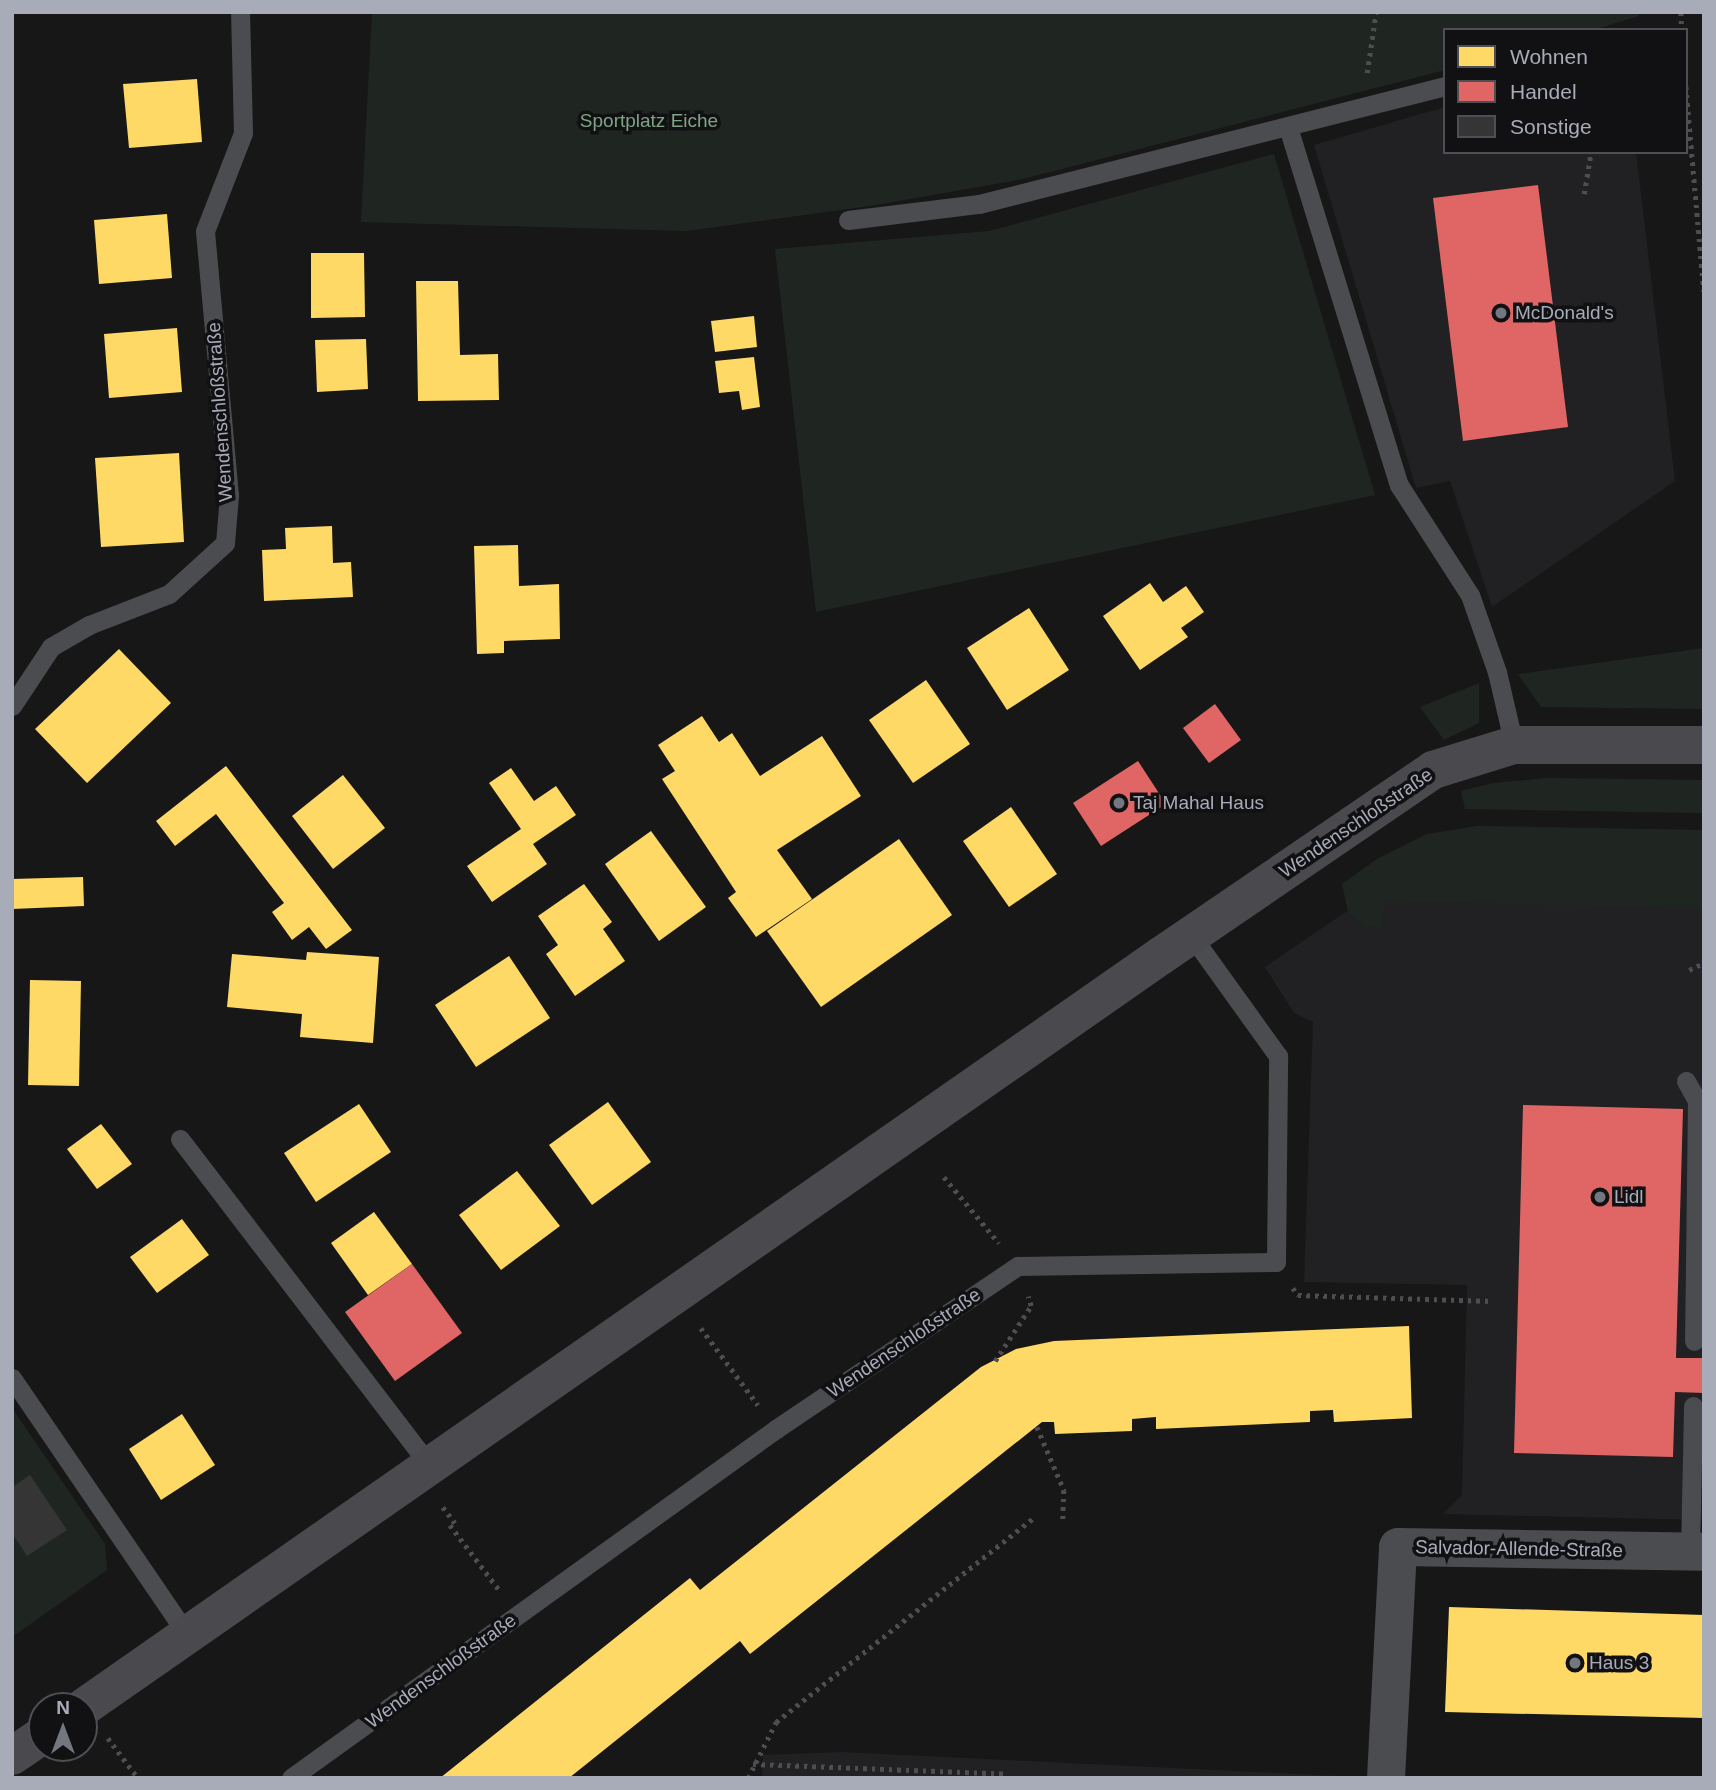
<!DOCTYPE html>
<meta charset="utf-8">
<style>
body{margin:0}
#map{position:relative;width:1716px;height:1790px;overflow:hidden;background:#171717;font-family:Helvetica,sans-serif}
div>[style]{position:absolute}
.built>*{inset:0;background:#212123}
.green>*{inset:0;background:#1f2621}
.homes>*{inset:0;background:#ffd966}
.shops>*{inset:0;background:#e06666}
.building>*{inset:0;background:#353536}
.path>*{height:4.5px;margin-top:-2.25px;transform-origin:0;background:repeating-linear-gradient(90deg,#4d4d52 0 3.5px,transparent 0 8.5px)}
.lane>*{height:19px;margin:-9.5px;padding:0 9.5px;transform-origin:9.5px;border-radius:9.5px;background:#4b4c50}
.street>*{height:38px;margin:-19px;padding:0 19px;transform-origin:19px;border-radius:19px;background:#4b4c50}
.secondary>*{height:38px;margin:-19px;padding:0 19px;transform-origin:19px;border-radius:19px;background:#4a4a4e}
.dots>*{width:19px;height:19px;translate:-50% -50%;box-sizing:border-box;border:4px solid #111113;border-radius:50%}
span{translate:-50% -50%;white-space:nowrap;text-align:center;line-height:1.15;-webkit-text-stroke:7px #111113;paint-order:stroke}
.park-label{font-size:19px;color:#7fa385}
.poi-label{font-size:19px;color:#a8abb8}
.left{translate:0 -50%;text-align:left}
.street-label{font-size:19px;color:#a8abb8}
.frame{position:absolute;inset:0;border:14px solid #a8abb8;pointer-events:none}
.legend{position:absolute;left:1443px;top:28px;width:245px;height:126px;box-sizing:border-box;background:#111113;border:2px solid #4d4f55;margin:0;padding:9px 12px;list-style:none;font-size:21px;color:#a8abb8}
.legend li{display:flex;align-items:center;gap:14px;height:35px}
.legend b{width:35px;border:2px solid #4d4f55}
.north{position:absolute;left:28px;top:1692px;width:70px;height:70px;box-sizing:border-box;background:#111113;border:2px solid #4d4f55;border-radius:50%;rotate:0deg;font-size:19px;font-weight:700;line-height:28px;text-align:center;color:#a8abb8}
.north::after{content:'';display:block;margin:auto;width:24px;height:32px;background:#757780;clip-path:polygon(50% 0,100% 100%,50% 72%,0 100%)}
</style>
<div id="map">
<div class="built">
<i style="clip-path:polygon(1445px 107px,1445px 152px,1636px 152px,1675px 481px,1492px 607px,1450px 481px,1416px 488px,1314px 145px)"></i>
<i style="clip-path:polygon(1704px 861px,1704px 1520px,1443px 1514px,1462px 1495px,1467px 1285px,1304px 1282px,1313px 1022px,1294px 1013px,1265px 967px,1381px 888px)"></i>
<i style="clip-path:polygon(842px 1752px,1360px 1777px,762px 1778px,763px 1755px)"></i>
</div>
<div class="green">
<i style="clip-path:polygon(372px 12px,1638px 12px,1639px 16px,1593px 30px,1445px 30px,1445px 70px,1023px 179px,870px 206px,686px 231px,361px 222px)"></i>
<i style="clip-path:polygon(1274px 154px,1375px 495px,816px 612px,775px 249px,989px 231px)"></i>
<i style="clip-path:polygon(1704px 648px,1704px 709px,1541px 707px,1518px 674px)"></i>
<i style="clip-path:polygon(1479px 683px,1479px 723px,1444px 740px,1420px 707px)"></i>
<i style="clip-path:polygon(1548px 778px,1704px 780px,1704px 813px,1465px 809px,1461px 791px,1493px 783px)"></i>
<i style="clip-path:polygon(1477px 826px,1704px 830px,1704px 908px,1384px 901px,1382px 928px,1365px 926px,1348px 912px,1342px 884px,1377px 859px,1427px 834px)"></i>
<i style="clip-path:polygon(12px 1408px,105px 1544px,107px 1570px,12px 1637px)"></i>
</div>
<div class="homes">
<i style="clip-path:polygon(197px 79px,202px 142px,129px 148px,123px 84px)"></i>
<i style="clip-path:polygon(167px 214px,172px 278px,99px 284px,94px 220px)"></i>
<i style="clip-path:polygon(311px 253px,364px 253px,365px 317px,311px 318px)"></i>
<i style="clip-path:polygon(416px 281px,458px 281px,460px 355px,498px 354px,499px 400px,418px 401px)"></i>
<i style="clip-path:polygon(754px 316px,757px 347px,715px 352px,711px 321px)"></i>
<i style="clip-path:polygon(177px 328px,182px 392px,109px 398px,104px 334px)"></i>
<i style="clip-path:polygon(366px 339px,368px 389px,317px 392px,315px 340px)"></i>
<i style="clip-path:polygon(754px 357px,760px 407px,742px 410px,739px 391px,719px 393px,715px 361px)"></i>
<i style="clip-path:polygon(179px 453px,184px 542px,101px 547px,95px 458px)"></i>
<i style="clip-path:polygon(332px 526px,333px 563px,351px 562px,353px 597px,264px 601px,262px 550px,286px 549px,285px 528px)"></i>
<i style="clip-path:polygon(518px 545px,519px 586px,559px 584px,560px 639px,504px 641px,504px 653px,477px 654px,474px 546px)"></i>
<i style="clip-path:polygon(1150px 583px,1163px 602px,1186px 586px,1204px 612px,1181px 628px,1188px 637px,1140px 670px,1103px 616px)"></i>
<i style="clip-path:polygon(1029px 608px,1069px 670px,1007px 710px,967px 648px)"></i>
<i style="clip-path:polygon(119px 649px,171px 703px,87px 783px,35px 729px)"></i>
<i style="clip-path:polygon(926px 680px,970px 744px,913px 783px,869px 720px)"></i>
<i style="clip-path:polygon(702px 716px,719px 742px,732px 733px,760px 776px,822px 736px,861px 796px,777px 850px,812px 899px,756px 937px,728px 898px,736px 892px,662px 779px,675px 771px,658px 745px)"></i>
<i style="clip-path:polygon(226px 766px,352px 930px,326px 949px,309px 927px,292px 940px,272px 912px,284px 903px,216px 814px,175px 846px,156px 821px)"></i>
<i style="clip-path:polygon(511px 768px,534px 801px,556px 786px,576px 815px,533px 844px,547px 864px,492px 902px,467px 866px,521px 829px,489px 783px)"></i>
<i style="clip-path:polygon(343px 775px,385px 828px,333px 869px,292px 816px)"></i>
<i style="clip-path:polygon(1011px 807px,1057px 874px,1009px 907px,963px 841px)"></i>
<i style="clip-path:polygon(651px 831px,706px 907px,659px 941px,605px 864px)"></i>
<i style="clip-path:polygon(899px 839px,952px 915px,821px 1007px,767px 931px)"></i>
<i style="clip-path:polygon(83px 877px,84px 906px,12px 909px,12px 879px)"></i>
<i style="clip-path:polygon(584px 884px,612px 922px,603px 929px,625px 961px,575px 996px,546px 954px,558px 945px,538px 916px)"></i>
<i style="clip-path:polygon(307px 952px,379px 957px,373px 1043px,300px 1037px,302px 1014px,227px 1007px,232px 954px,306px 960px)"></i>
<i style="clip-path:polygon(509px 956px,550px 1018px,476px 1067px,435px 1005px)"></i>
<i style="clip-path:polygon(30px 980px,81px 981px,79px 1086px,28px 1085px)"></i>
<i style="clip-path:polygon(608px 1102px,651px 1162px,592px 1205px,549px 1145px)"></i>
<i style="clip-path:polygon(359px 1104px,391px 1152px,316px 1202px,284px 1153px)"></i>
<i style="clip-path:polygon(101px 1124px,132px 1164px,97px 1189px,67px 1149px)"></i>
<i style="clip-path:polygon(517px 1171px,560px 1226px,501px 1270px,459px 1215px)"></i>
<i style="clip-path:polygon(374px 1212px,412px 1264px,368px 1295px,331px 1243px)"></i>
<i style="clip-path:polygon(182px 1219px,209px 1255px,157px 1293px,130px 1257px)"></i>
<i style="clip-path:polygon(1409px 1326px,1412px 1418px,1334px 1422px,1333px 1410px,1310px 1411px,1310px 1422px,1156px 1429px,1156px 1417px,1132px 1419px,1132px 1431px,1055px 1434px,1054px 1422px,1042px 1422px,750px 1654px,740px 1641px,569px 1778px,440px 1778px,690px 1578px,700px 1590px,981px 1367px,1016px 1349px,1054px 1341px)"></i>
<i style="clip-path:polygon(182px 1414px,215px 1465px,161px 1500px,129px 1449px)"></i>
<i style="clip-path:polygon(1449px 1607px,1704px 1615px,1704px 1718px,1445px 1712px)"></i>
</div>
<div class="shops">
<i style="clip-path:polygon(1538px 185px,1568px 427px,1463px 441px,1433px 198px)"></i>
<i style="clip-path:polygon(1215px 704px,1241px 740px,1209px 763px,1183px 728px)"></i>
<i style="clip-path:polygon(1138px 761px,1166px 804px,1101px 846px,1073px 803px)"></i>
<i style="clip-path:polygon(1523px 1105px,1683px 1109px,1676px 1358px,1704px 1358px,1704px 1393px,1675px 1392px,1673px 1457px,1514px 1453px)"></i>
<i style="clip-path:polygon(412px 1264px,462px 1333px,395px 1381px,345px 1312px)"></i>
</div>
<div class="building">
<i style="clip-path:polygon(30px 1475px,67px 1530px,27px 1556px,12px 1533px,12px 1487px)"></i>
</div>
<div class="path">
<i style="left:1681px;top:12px;width:18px;rotate:87deg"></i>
<i style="left:1367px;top:73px;width:62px;rotate:-81.6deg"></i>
<i style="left:1686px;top:86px;width:206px;rotate:85deg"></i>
<i style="left:1584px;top:194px;width:43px;rotate:-80.5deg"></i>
<i style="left:1689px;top:970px;width:17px;rotate:-25deg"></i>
<i style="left:944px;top:1177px;width:86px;rotate:50.2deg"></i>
<i style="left:1293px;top:1288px;width:9px;rotate:54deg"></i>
<i style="left:1298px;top:1295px;width:194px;rotate:1.8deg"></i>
<i style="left:701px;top:1328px;width:96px;rotate:53.5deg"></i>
<i style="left:995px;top:1361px;width:66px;rotate:-56.8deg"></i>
<i style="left:1031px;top:1306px;width:10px;rotate:-107deg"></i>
<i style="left:1037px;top:1427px;width:69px;rotate:66.8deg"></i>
<i style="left:1064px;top:1490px;width:29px;rotate:92deg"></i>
<i style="left:443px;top:1507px;width:20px;rotate:53deg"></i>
<i style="left:450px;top:1525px;width:83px;rotate:52.9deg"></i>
<i style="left:108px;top:1738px;width:50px;rotate:53.1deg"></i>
<i style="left:753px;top:1764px;width:255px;rotate:2.2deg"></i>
<i style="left:748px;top:1778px;width:63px;rotate:-63.4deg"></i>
<i style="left:776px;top:1722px;width:328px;rotate:-38.4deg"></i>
</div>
<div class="lane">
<i style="left:1288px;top:127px;width:375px;rotate:72.8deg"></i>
<i style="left:1399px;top:485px;width:131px;rotate:57.2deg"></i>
<i style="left:1470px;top:595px;width:82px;rotate:70.7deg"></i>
<i style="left:1497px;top:672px;width:75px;rotate:76.9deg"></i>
<i style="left:848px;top:220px;width:132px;rotate:-7deg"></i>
<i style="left:979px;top:204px;width:481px;rotate:-14.2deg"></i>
<i style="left:12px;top:706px;width:71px;rotate:-56.5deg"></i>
<i style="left:51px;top:647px;width:44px;rotate:-30.1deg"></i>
<i style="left:89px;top:625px;width:86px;rotate:-21.2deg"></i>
<i style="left:169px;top:594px;width:76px;rotate:-42.3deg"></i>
<i style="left:225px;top:543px;width:48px;rotate:-85.2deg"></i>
<i style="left:229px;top:495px;width:265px;rotate:-95.2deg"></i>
<i style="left:205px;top:231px;width:105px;rotate:-68.8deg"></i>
<i style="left:243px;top:133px;width:121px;rotate:-91.4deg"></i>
<i style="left:1686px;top:1081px;width:23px;rotate:61deg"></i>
<i style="left:1697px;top:1101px;width:240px;rotate:90.7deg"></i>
<i style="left:180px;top:1139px;width:410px;rotate:52.6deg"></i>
<i style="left:12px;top:1378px;width:312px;rotate:55.7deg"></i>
<i style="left:1690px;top:1552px;width:146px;rotate:-88.8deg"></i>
<i style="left:291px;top:1778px;width:598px;rotate:-35.74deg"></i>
<i style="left:776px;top:1429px;width:292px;rotate:-34deg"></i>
<i style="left:1018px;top:1266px;width:258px;rotate:-0.9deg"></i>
<i style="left:1276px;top:1262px;width:206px;rotate:-89.4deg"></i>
<i style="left:1278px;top:1056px;width:149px;rotate:-125.7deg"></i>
</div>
<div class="street">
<i style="left:1386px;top:1778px;width:231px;rotate:-87deg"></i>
<i style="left:1398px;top:1547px;width:306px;rotate:0.9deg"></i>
</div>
<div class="secondary">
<i style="left:84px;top:1707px;width:1314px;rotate:-34.9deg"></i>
<i style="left:1162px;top:955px;width:328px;rotate:-34.3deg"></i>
<i style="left:1433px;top:770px;width:85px;rotate:-17.2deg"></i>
<i style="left:1514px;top:745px;width:190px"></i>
<i style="left:12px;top:1756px;width:36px;rotate:-34deg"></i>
</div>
<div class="dots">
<i style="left:1501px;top:313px;background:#757780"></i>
<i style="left:1119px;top:803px;background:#757780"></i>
<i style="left:1600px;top:1197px;background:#757780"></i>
<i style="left:1575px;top:1663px;background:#757780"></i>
</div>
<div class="park-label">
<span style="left:649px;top:121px">Sportplatz Eiche</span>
</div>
<div class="poi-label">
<span class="left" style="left:1515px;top:313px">McDonald's</span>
<span class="left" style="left:1133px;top:803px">Taj Mahal Haus</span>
<span class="left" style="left:1614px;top:1197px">Lidl</span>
<span class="left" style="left:1589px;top:1663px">Haus 3</span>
</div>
<div class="street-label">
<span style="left:220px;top:412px;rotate:-94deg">Wendenschloßstraße</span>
<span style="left:1356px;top:823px;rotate:-34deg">Wendenschloßstraße</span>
<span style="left:904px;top:1343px;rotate:-34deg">Wendenschloßstraße</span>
<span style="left:1519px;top:1549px;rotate:1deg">Salvador-Allende-Straße</span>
<span style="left:441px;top:1671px;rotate:-36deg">Wendenschloßstraße</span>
</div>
<div class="frame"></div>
<ul class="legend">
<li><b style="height:19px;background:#ffd966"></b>Wohnen</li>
<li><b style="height:19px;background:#e06666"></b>Handel</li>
<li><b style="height:19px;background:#353536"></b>Sonstige</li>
</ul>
<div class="north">N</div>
</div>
